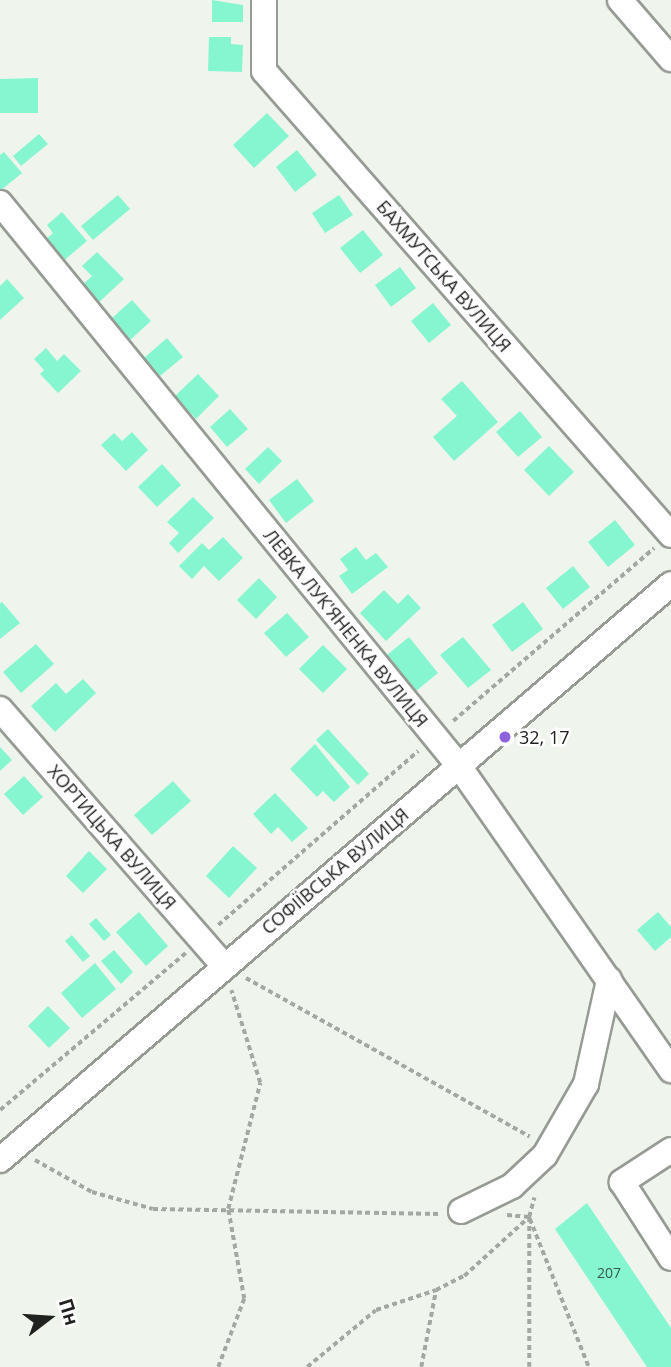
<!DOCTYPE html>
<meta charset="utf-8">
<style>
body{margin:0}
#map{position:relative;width:671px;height:1367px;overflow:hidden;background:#eff5ed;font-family:"Open Sans",sans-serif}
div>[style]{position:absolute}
.building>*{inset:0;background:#86f6d0}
.path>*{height:3.5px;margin-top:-1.75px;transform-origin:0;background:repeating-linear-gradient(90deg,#a4a8a3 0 5px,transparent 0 8.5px)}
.roads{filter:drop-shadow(2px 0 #969b94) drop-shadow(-2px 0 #969b94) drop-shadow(0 2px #969b94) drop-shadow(0 -2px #969b94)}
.minor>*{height:24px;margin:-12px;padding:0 12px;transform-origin:12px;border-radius:12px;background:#fff}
.dots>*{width:19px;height:19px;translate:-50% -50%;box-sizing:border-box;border:4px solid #fff;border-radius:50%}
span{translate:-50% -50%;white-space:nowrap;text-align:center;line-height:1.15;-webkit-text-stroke:5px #fff;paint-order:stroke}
.number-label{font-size:14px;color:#3a574c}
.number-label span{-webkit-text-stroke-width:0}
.street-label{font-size:18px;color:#202220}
.poi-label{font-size:18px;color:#202220}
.left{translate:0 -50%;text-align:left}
.north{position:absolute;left:14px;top:1283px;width:70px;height:70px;-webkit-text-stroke:5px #fff;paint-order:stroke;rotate:73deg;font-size:19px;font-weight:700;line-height:28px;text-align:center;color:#202220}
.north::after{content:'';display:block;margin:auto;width:24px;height:32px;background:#202220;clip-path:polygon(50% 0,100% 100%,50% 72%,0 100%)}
</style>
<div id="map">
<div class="building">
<i style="clip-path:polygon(212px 0,243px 5px,243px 22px,212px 22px)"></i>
<i style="clip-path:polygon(209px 37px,231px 37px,231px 44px,243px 45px,242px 72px,208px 71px)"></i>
<i style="clip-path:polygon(38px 78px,38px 113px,0 113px,0 79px)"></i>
<i style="clip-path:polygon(267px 113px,289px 136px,254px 168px,233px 145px)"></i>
<i style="clip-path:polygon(39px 134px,48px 144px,21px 166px,13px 156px)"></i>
<i style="clip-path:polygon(297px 150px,317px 175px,295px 192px,276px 167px)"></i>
<i style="clip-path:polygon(4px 152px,22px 173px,0 191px,0 155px)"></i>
<i style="clip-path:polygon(118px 195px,130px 209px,93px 240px,81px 226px)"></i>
<i style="clip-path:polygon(339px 195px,353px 215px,325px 233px,312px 213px)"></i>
<i style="clip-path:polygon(62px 212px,87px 241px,61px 263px,43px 242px,53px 233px,47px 225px)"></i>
<i style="clip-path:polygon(363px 230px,383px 255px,360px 273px,340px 248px)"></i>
<i style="clip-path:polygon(97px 252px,124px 279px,97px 304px,80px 287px,92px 276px,82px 266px)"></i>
<i style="clip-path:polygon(400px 267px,416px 288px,391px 307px,375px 285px)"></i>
<i style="clip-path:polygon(7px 279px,24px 298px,0 320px,0 286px)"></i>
<i style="clip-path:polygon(132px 300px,151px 321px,129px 341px,110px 320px)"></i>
<i style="clip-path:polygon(433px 303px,451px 325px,429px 343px,411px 321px)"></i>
<i style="clip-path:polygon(167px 338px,183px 357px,160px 376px,144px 358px)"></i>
<i style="clip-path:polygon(46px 348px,57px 361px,64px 354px,81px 371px,58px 393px,40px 374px,44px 370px,34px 359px)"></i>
<i style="clip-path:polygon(198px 374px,219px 396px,196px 419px,175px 396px)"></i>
<i style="clip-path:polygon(462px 381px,498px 422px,454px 461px,433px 437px,457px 416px,441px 399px)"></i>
<i style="clip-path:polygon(230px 409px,248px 429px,227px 447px,210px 427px)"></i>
<i style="clip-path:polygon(520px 411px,542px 437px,518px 457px,496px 432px)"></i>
<i style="clip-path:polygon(132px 432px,148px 450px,126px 471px,101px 445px,114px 433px,122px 441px)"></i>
<i style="clip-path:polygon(549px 446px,574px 472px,549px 496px,524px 470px)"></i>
<i style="clip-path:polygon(268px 447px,282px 461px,259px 484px,245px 469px)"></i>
<i style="clip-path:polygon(162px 464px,181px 485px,157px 507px,138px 487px)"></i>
<i style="clip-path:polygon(297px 479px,314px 501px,286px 523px,269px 500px)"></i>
<i style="clip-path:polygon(193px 497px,214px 518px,178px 553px,169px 543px,179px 533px,167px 522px)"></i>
<i style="clip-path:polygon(615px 520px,635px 545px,608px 567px,588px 542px)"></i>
<i style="clip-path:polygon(223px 537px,243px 558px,219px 581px,204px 566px,192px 579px,179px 566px,202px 543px,209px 550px)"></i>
<i style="clip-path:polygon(356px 547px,366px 560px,376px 553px,388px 567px,352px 594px,339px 576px,348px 570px,340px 559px)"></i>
<i style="clip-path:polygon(573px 566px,590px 587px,563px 609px,546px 588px)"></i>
<i style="clip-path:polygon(259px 578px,277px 597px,256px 619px,237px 600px)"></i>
<i style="clip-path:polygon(384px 590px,398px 604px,408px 594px,421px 608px,386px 641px,360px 613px)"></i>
<i style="clip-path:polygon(2px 602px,20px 623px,0 639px,0 603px)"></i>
<i style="clip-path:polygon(523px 602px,543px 629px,512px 652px,492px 625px)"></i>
<i style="clip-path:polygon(287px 613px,309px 637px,286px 657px,264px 633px)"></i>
<i style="clip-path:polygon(409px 637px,438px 673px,416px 691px,387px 655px)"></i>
<i style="clip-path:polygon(463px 637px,491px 670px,468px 688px,440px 655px)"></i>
<i style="clip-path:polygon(36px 644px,54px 664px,21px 693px,3px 672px)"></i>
<i style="clip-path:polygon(323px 645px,347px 669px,323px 693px,299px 669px)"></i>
<i style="clip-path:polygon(83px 679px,96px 693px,55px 732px,31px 706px,56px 683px,66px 694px)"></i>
<i style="clip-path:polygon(328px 729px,369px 774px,358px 785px,316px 740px)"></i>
<i style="clip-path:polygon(315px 744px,350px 787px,334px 802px,323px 791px,317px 797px,290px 769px)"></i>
<i style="clip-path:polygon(0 747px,12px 760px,0 771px)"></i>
<i style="clip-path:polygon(24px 776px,43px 797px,23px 815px,4px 794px)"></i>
<i style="clip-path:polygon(173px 781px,191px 801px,152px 835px,134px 815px)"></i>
<i style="clip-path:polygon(275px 793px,308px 828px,292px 842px,278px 827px,271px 834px,253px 814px)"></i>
<i style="clip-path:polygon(233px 846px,257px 868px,229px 898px,206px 876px)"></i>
<i style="clip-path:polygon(89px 851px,107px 869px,83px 893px,66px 876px)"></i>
<i style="clip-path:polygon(139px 912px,168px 946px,146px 966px,116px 932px)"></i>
<i style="clip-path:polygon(658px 912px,671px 927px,671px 937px,655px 951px,637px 930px)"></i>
<i style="clip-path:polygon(96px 918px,111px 935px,104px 941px,89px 924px)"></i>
<i style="clip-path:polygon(72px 935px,90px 956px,83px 962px,65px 941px)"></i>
<i style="clip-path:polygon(114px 950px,133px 972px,121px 984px,101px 961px)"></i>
<i style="clip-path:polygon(95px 963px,116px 989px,82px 1018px,61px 993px)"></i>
<i style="clip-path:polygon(48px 1006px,70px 1028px,49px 1048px,28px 1026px)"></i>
<i style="clip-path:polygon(587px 1203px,671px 1328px,671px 1367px,647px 1367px,555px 1229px)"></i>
</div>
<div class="path">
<i style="left:453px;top:721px;width:265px;rotate:-40.7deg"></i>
<i style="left:218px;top:925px;width:265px;rotate:-41deg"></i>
<i style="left:246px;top:978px;width:325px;rotate:29.2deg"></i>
<i style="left:0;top:1110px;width:243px;rotate:-40.2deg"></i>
<i style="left:35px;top:1160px;width:65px;rotate:29.3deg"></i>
<i style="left:92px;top:1192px;width:63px;rotate:15.6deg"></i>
<i style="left:153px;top:1209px;width:287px;rotate:1deg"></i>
<i style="left:507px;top:1215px;width:22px;rotate:5deg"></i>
<i style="left:530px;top:1219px;width:159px;rotate:68.3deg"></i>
<i style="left:218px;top:1367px;width:73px;rotate:-69.1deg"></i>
<i style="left:244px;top:1299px;width:91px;rotate:-100.1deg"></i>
<i style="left:228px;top:1209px;width:130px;rotate:-75.7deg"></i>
<i style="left:260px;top:1083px;width:97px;rotate:-107.3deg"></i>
<i style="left:307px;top:1367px;width:89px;rotate:-39.6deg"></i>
<i style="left:376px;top:1310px;width:63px;rotate:-18.4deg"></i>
<i style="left:421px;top:1367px;width:78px;rotate:-79deg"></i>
<i style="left:436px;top:1290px;width:31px;rotate:-27deg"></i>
<i style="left:464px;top:1276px;width:88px;rotate:-42.2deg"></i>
<i style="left:529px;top:1367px;width:150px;rotate:-90deg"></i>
<i style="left:529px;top:1217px;width:20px;rotate:-75deg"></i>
</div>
<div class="roads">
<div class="minor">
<i style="left:264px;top:0;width:71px;rotate:90deg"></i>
<i style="left:264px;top:71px;width:617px;rotate:48.74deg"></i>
<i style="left:620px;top:0;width:78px;rotate:49.2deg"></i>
<i style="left:0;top:203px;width:726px;rotate:50.81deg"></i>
<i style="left:459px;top:766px;width:371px;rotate:55.1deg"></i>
<i style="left:0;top:709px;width:340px;rotate:48.9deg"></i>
<i style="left:671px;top:1150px;width:59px;rotate:146.9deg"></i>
<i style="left:622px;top:1182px;width:90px;rotate:57.2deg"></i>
<i style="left:0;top:1160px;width:884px;rotate:-40.64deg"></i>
<i style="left:461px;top:1211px;width:57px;rotate:-26.1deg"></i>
<i style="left:512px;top:1186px;width:45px;rotate:-43.2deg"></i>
<i style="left:545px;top:1155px;width:82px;rotate:-60deg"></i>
<i style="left:586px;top:1084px;width:107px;rotate:-77.5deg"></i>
</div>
</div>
<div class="dots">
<i style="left:505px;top:737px;background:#8e62dc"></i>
</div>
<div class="number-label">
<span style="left:609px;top:1273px">207</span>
</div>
<div class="street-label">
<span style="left:444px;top:276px;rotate:49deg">БАХМУТСЬКА ВУЛИЦЯ</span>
<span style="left:346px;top:628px;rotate:51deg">ЛЕВКА ЛУК'ЯНЕНКА ВУЛИЦЯ</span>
<span style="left:112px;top:837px;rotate:49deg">ХОРТИЦЬКА ВУЛИЦЯ</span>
<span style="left:335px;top:871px;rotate:-40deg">СОФІЇВСЬКА ВУЛИЦЯ</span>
</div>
<div class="poi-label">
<span class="left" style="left:519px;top:737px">32, 17</span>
</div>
<div class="north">Пн</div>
</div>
